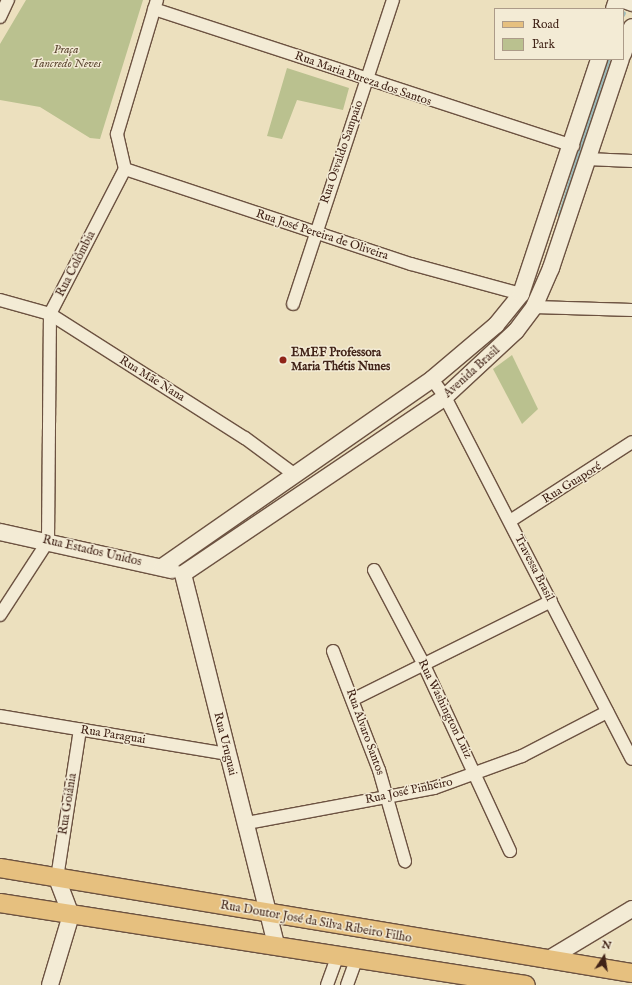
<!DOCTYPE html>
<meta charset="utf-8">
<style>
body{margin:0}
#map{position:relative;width:632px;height:985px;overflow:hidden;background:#ece0be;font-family:"IM FELL English",serif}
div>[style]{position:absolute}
.green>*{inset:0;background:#bac18f}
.stream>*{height:4px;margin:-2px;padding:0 2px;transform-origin:2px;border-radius:2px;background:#9cbbba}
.roads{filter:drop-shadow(1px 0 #6c5241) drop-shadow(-1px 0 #6c5241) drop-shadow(0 1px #6c5241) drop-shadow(0 -1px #6c5241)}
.street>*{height:12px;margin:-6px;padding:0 6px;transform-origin:6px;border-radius:6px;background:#f3ebd5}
.secondary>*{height:16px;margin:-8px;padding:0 8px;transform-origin:8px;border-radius:8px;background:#f3ebd5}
.primary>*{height:18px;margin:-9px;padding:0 9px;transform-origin:9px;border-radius:9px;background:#e6c07f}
.dots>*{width:11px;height:11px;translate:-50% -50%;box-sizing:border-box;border:2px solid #f3ebd5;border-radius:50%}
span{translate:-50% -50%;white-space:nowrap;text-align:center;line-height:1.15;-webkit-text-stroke:3px #f3ebd5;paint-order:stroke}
.park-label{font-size:12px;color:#5f4a35;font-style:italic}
.street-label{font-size:12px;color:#412317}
.poi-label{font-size:12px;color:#412317;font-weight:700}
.left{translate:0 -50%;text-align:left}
.legend{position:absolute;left:494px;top:8px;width:130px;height:52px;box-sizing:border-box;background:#f3ebd5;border:1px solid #ac9b89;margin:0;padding:5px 7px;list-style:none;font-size:12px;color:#412317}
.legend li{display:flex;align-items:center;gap:8px;height:20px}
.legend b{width:20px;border:1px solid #ac9b89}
.north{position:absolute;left:584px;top:937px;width:40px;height:40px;-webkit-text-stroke:3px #f3ebd5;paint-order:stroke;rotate:12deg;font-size:11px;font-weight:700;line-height:16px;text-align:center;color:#412317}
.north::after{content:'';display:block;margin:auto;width:14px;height:18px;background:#412317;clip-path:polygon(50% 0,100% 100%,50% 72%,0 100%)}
</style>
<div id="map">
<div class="green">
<i style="clip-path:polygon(26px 0,143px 0,100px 139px,90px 138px,40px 107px,0 100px,0 44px)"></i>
<i style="clip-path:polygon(287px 68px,349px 88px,343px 110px,297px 100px,282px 139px,267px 136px)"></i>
<i style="clip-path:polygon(512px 355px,538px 409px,522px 424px,493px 369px)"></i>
</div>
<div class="stream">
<i style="left:623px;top:15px;width:2px;rotate:-63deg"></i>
<i style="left:560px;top:215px;width:164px;rotate:-72.6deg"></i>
</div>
<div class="roads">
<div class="street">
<i style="left:618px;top:0;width:15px;rotate:20deg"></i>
<i style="left:154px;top:9px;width:441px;rotate:18.1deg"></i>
<i style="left:0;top:17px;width:19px;rotate:-65deg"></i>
<i style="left:587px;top:159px;width:45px;rotate:2.5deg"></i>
<i style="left:125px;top:169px;width:301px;rotate:18.4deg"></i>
<i style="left:411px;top:264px;width:114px;rotate:15.3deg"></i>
<i style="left:0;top:300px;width:52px;rotate:15.6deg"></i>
<i style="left:50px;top:314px;width:231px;rotate:32.5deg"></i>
<i style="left:245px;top:438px;width:62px;rotate:36.5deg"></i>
<i style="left:293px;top:304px;width:320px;rotate:-71.8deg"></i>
<i style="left:534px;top:307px;width:98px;rotate:1.8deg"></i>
<i style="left:432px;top:379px;width:22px;rotate:54deg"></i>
<i style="left:445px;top:397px;width:407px;rotate:62.7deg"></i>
<i style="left:510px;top:521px;width:145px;rotate:-32.9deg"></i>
<i style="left:374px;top:570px;width:107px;rotate:62.2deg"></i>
<i style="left:424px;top:665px;width:205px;rotate:65.2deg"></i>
<i style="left:0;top:615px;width:88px;rotate:-57deg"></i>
<i style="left:48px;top:541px;width:227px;rotate:-89.5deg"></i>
<i style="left:50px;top:314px;width:163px;rotate:-62.7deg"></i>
<i style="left:125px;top:169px;width:36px;rotate:-103deg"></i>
<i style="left:117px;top:134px;width:140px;rotate:-73.4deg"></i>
<i style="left:333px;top:651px;width:128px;rotate:68.9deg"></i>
<i style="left:379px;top:770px;width:95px;rotate:74.1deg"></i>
<i style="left:354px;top:699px;width:220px;rotate:-26.4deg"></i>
<i style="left:0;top:716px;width:230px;rotate:9.5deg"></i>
<i style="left:247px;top:823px;width:190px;rotate:-10.6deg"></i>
<i style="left:434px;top:788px;width:94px;rotate:-20deg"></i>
<i style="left:522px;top:756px;width:96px;rotate:-27.4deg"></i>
<i style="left:57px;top:878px;width:150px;rotate:-81.2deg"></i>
<i style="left:327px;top:985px;width:33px;rotate:-70deg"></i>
<i style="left:347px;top:985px;width:30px;rotate:-70deg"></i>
</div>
<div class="secondary">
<i style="left:614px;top:9px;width:9px;rotate:-72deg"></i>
<i style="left:623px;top:54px;width:28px;rotate:-72deg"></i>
<i style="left:0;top:532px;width:176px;rotate:12.5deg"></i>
<i style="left:162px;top:567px;width:329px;rotate:-34.8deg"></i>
<i style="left:432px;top:379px;width:84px;rotate:-40.2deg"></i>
<i style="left:496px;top:325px;width:40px;rotate:-51deg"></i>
<i style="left:521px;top:294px;width:248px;rotate:-71.6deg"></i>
<i style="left:183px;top:574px;width:316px;rotate:-34deg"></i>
<i style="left:445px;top:397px;width:97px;rotate:-42.9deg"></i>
<i style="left:516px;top:331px;width:30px;rotate:-53deg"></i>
<i style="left:534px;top:307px;width:43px;rotate:-66.4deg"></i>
<i style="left:551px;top:268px;width:220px;rotate:-71.5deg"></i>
<i style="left:183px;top:574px;width:382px;rotate:75.9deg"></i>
<i style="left:547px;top:960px;width:99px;rotate:-31deg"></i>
<i style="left:50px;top:985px;width:73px;rotate:-73.3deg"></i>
<i style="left:71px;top:915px;width:40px;rotate:-111deg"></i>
</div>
<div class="primary">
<i style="left:0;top:868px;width:641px;rotate:9.43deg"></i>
<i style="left:0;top:903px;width:532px;rotate:8.86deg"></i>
</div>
</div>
<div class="dots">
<i style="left:283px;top:360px;background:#8f2418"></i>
</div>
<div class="park-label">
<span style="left:66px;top:57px">Praça<br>Tancredo Neves</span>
</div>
<div class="street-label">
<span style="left:363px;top:79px;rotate:19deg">Rua Maria Pureza dos Santos</span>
<span style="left:342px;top:152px;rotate:-71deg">Rua Osvaldo Sampaio</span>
<span style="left:322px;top:235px;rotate:18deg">Rua José Pereira de Oliveira</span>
<span style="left:76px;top:264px;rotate:-63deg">Rua Colômbia</span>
<span style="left:472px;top:372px;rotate:-42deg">Avenida Brasil</span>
<span style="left:152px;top:379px;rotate:32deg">Rua Mãe Nana</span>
<span style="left:572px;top:483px;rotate:-32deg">Rua Guaporé</span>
<span style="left:92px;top:551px;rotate:13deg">Rua Estados Unidos</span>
<span style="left:534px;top:568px;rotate:63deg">Travessa Brasil</span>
<span style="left:445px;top:709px;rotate:64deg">Rua Washington Luiz</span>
<span style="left:365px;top:732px;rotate:70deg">Rua Alvaro Santos</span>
<span style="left:113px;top:735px;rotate:9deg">Rua Paraguai</span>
<span style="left:225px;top:744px;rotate:76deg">Rua Uruguai</span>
<span style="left:409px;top:791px;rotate:-12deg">Rua José Pinheiro</span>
<span style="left:68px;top:804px;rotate:-81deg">Rua Goiânia</span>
<span style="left:316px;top:922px;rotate:10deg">Rua Doutor José da Silva Ribeiro Filho</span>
</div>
<div class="poi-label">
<span class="left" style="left:291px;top:360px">EMEF Professora<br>Maria Thétis Nunes</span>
</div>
<ul class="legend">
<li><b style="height:5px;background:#e6c07f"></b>Road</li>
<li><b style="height:11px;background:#bac18f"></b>Park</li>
</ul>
<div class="north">N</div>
</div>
